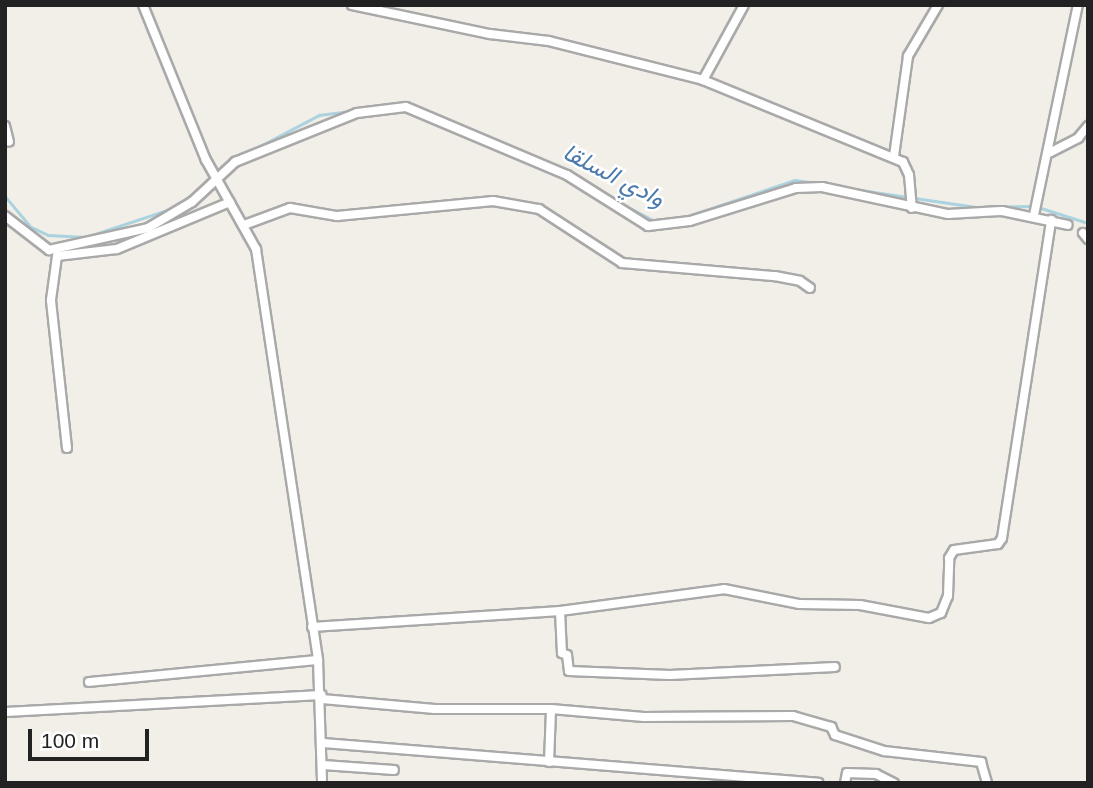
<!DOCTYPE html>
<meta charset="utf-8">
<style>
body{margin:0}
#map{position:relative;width:1093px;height:788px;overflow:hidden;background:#f2efe9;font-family:Arial,Vazirmatn,sans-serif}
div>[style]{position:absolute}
.stream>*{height:2.5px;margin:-1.25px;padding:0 1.25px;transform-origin:1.25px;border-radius:1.25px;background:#aad3df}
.roads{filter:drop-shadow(2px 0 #a9a9a9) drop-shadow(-2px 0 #a9a9a9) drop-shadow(0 2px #a9a9a9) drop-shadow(0 -2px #a9a9a9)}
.street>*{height:8px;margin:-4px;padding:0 4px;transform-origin:4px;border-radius:4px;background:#fff}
span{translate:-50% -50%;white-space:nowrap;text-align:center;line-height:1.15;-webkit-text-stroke:5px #fff;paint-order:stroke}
.water-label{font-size:24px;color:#4a7aab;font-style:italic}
.frame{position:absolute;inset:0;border:7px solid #222;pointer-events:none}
.scale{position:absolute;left:28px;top:729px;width:121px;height:32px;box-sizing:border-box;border:4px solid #222;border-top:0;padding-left:9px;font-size:21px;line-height:24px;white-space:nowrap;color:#222;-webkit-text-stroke:5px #fff;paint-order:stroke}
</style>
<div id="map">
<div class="stream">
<i style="left:457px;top:124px;width:115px;rotate:23deg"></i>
<i style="left:241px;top:156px;width:88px;rotate:-27.7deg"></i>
<i style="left:319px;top:115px;width:87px;rotate:-7.3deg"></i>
<i style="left:221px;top:167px;width:9px;rotate:-32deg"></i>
<i style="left:840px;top:187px;width:137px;rotate:8.4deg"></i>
<i style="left:976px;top:207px;width:59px;rotate:-1deg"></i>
<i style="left:1035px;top:206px;width:56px;rotate:17.8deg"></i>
<i style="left:5px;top:196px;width:40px;rotate:50deg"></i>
<i style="left:31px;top:227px;width:19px;rotate:25deg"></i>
<i style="left:48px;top:235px;width:38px;rotate:3deg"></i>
<i style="left:86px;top:237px;width:98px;rotate:-18.4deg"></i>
<i style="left:611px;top:198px;width:47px;rotate:27.6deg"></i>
<i style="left:653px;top:220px;width:12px"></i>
<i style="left:188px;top:201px;width:28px;rotate:-48deg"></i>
<i style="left:679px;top:219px;width:122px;rotate:-18.6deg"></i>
<i style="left:795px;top:180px;width:21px;rotate:8deg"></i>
</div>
<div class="roads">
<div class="street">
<i style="left:143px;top:5px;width:167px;rotate:67.9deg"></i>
<i style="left:206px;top:160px;width:102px;rotate:60.7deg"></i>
<i style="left:256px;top:249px;width:416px;rotate:81.4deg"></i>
<i style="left:318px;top:660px;width:123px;rotate:88.1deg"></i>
<i style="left:352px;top:5px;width:141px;rotate:11.9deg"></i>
<i style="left:490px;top:34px;width:59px;rotate:6.8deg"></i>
<i style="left:549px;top:41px;width:159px;rotate:14.2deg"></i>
<i style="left:703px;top:80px;width:216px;rotate:22.3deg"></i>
<i style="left:903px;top:162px;width:14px;rotate:65deg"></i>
<i style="left:909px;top:175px;width:33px;rotate:85deg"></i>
<i style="left:703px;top:80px;width:85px;rotate:-61.3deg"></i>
<i style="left:5px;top:126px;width:16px;rotate:76deg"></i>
<i style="left:1049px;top:153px;width:33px;rotate:-27deg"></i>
<i style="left:1078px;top:138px;width:16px;rotate:-50deg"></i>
<i style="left:894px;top:156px;width:101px;rotate:-82deg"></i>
<i style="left:908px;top:56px;width:59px;rotate:-59.5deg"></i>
<i style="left:1034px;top:215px;width:215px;rotate:-78.2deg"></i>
<i style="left:5px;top:216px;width:56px;rotate:37.7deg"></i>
<i style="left:49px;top:250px;width:101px;rotate:-12.5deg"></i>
<i style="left:148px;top:228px;width:51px;rotate:-30.6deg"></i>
<i style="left:192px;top:202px;width:59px;rotate:-42.9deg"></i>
<i style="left:235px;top:162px;width:131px;rotate:-21.9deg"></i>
<i style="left:357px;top:113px;width:49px;rotate:-7deg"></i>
<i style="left:406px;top:107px;width:175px;rotate:22.9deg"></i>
<i style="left:567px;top:175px;width:96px;rotate:32.2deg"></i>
<i style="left:648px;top:226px;width:42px;rotate:-6.8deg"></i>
<i style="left:690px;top:221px;width:111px;rotate:-17.3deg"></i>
<i style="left:796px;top:188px;width:26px;rotate:-2deg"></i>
<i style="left:822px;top:187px;width:129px;rotate:12.1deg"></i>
<i style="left:948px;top:214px;width:54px;rotate:-3.2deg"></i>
<i style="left:1002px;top:211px;width:67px;rotate:12deg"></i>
<i style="left:244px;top:225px;width:49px;rotate:-20.3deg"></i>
<i style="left:290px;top:208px;width:48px;rotate:9.7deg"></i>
<i style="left:337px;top:216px;width:157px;rotate:-5.5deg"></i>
<i style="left:493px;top:201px;width:47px;rotate:9.9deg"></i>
<i style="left:539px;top:209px;width:99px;rotate:33deg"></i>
<i style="left:622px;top:263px;width:154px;rotate:4.9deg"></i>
<i style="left:775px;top:276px;width:25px;rotate:11deg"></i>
<i style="left:800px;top:281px;width:12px;rotate:35deg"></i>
<i style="left:1083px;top:233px;width:8px;rotate:50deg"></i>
<i style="left:67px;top:448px;width:149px;rotate:-96.2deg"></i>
<i style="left:51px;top:300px;width:44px;rotate:-82.2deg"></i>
<i style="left:57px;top:256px;width:60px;rotate:-6.7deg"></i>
<i style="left:117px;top:249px;width:122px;rotate:-22.6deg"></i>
<i style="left:560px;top:611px;width:42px;rotate:87.3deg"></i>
<i style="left:562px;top:653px;width:5px;rotate:22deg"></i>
<i style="left:567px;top:655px;width:16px;rotate:83deg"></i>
<i style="left:569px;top:671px;width:101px;rotate:2.3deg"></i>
<i style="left:670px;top:675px;width:165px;rotate:-2.8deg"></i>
<i style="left:312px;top:627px;width:249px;rotate:-3.7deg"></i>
<i style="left:560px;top:611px;width:165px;rotate:-7.6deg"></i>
<i style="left:724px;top:589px;width:76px;rotate:11.3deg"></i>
<i style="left:799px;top:604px;width:61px;rotate:0.9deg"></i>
<i style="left:860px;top:605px;width:70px;rotate:10.7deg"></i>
<i style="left:929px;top:618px;width:13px;rotate:-23deg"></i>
<i style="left:941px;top:613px;width:18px;rotate:-68deg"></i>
<i style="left:948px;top:596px;width:38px;rotate:-88deg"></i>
<i style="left:949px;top:558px;width:9px;rotate:-58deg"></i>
<i style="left:954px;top:550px;width:44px;rotate:-7.8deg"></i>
<i style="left:998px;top:544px;width:7px;rotate:-56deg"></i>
<i style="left:1002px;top:538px;width:322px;rotate:-81.2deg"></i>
<i style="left:89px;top:682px;width:230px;rotate:-5.5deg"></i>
<i style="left:322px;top:699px;width:113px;rotate:5.1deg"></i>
<i style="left:435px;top:709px;width:116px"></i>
<i style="left:551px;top:709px;width:93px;rotate:4.9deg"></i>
<i style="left:644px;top:717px;width:149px;rotate:-0.4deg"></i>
<i style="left:793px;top:716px;width:40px;rotate:16deg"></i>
<i style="left:831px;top:727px;width:9px;rotate:63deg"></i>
<i style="left:835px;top:735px;width:52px;rotate:18.1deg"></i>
<i style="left:884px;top:751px;width:98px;rotate:6.5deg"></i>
<i style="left:981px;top:762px;width:22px;rotate:74deg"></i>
<i style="left:5px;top:712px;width:317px;rotate:-3.1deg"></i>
<i style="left:323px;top:743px;width:497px;rotate:4.6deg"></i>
<i style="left:549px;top:762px;width:53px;rotate:-87.8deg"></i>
<i style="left:323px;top:765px;width:71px;rotate:4deg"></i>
<i style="left:845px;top:783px;width:10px;rotate:-79deg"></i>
<i style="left:847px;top:773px;width:29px;rotate:2deg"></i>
<i style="left:876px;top:774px;width:20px;rotate:27deg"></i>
</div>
</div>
<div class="water-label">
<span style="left:614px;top:175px;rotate:27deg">وادي السلقا</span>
</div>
<div class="frame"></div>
<div class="scale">100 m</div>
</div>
